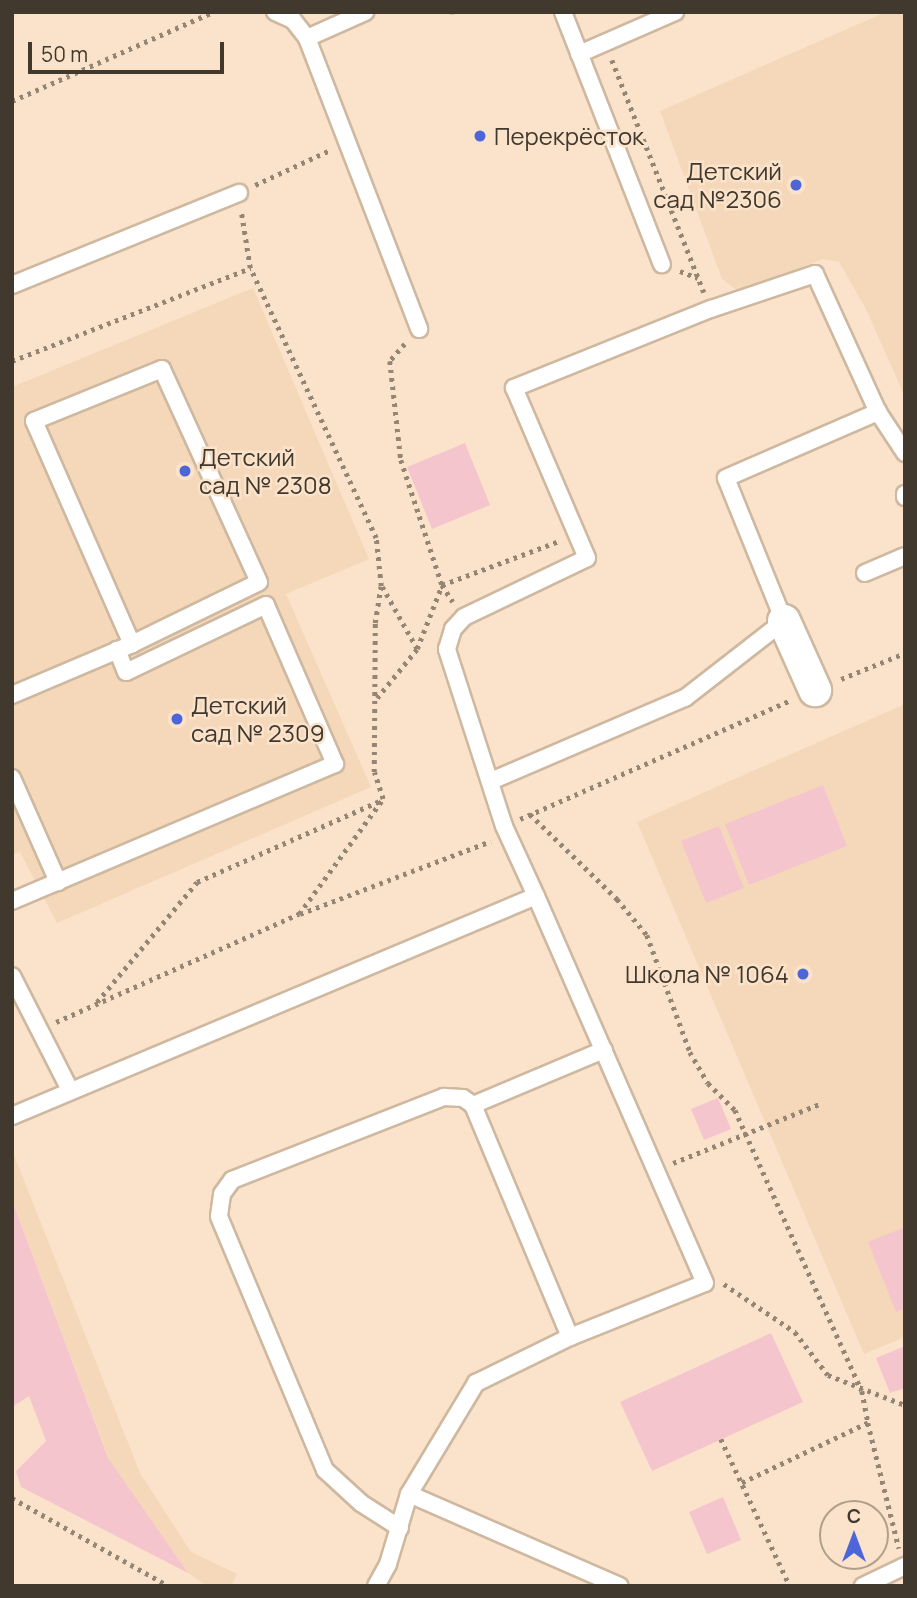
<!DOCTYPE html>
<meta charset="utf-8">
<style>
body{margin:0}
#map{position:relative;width:917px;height:1598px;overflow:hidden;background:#fae3ca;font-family:Manrope,sans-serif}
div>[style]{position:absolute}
.built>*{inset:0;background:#f4d8b9}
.green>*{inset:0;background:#f5c5ce}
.path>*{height:4.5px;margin-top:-2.25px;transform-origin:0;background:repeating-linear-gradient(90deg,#948574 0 3.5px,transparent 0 8.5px)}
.roads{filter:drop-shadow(2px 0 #ceb8a0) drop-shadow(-2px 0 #ceb8a0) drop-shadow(0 2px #ceb8a0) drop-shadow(0 -2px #ceb8a0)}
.lane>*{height:16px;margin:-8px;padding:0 8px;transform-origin:8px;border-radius:8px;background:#fff}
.street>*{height:32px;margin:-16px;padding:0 16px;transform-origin:16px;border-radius:16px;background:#fff}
.dots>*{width:19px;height:19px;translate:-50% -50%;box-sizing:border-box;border:4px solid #fae3ca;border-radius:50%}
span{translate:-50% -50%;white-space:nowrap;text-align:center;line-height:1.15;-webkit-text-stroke:5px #fae3ca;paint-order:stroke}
.poi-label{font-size:24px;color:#41382e}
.left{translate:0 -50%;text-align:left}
.right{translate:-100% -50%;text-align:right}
.frame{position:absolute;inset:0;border:14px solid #41382e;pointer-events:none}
.north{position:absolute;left:819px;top:1500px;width:70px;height:70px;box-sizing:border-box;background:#fae3ca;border:2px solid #b09f8c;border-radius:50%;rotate:0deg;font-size:19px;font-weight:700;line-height:28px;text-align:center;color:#41382e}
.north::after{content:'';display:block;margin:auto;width:24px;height:32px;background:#4c66da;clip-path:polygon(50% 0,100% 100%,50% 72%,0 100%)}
.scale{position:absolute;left:28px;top:42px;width:196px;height:32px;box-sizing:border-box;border:4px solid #41382e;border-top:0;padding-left:9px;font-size:21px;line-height:24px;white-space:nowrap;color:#41382e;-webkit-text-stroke:5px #fae3ca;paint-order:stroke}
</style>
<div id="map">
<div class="built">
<i style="clip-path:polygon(886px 12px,905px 12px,905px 397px,866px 309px,839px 262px,823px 259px,738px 291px,722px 279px,660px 111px)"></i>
<i style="clip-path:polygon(253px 288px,369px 559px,286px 594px,371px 787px,57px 923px,20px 852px,12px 855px,12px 387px)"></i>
<i style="clip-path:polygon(905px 704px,905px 1337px,864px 1354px,637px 822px)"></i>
<i style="clip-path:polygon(12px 1150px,140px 1473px,191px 1552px,237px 1574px,231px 1586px,207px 1586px,188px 1573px,111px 1465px,12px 1200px)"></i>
</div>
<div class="green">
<i style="clip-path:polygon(465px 443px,490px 505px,432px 529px,407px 467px)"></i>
<i style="clip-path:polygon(823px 785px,847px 846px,749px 885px,725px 824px)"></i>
<i style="clip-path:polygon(719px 826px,744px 888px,706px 903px,681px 841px)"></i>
<i style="clip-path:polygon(718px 1098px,731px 1129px,704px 1140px,691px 1109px)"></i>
<i style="clip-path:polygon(12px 1200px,108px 1458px,188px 1573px,21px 1487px,16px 1471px,46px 1441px,29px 1396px,12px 1407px)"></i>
<i style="clip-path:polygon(905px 1227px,905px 1309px,896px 1312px,868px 1242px)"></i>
<i style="clip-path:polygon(771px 1333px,803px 1402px,652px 1471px,620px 1402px)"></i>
<i style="clip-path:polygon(903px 1347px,905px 1388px,890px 1393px,876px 1358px)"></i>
<i style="clip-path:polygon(723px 1497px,741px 1540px,707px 1554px,689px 1512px)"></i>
</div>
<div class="path">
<i style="left:452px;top:12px;width:2px;rotate:90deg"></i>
<i style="left:612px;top:60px;width:250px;rotate:68.4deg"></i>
<i style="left:12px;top:101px;width:220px;rotate:-23.9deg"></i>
<i style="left:255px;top:185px;width:83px;rotate:-25deg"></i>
<i style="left:680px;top:271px;width:19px;rotate:21deg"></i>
<i style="left:405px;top:344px;width:23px;rotate:131deg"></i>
<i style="left:390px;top:361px;width:100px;rotate:83.7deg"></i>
<i style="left:401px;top:460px;width:132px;rotate:71.8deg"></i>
<i style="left:442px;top:585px;width:20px;rotate:57deg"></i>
<i style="left:12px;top:361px;width:256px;rotate:-21.3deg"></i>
<i style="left:417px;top:649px;width:69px;rotate:-68.7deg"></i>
<i style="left:442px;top:585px;width:125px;rotate:-20.6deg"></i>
<i style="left:841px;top:679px;width:69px;rotate:-22.1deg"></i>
<i style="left:377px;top:698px;width:63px;rotate:-50.8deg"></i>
<i style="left:417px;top:649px;width:71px;rotate:-119.4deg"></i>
<i style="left:530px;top:814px;width:122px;rotate:44.3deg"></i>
<i style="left:617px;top:899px;width:47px;rotate:50.2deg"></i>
<i style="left:647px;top:935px;width:125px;rotate:69.8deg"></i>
<i style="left:690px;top:1052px;width:36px;rotate:60deg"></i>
<i style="left:708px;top:1083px;width:38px;rotate:45deg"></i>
<i style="left:735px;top:1110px;width:308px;rotate:65.7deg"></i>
<i style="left:862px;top:1391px;width:33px;rotate:79deg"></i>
<i style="left:868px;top:1423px;width:140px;rotate:154.5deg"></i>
<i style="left:520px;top:819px;width:296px;rotate:-23.7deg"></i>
<i style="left:300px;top:914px;width:204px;rotate:-20.9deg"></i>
<i style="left:97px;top:1002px;width:156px;rotate:-50.2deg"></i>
<i style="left:197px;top:882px;width:202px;rotate:-23.9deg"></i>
<i style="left:56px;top:1022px;width:266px;rotate:-24deg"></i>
<i style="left:299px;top:914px;width:142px;rotate:-53.9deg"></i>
<i style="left:383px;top:799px;width:28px;rotate:-108deg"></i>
<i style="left:374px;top:772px;width:149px;rotate:-89.6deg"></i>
<i style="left:375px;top:623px;width:37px;rotate:-81deg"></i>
<i style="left:381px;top:586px;width:48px;rotate:-95.9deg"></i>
<i style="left:376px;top:538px;width:298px;rotate:-115deg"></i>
<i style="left:250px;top:268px;width:58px;rotate:-99deg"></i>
<i style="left:673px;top:1163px;width:158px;rotate:-21.9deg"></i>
<i style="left:724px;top:1284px;width:86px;rotate:34.1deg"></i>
<i style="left:795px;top:1332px;width:54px;rotate:52.5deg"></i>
<i style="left:828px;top:1375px;width:83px;rotate:21.3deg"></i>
<i style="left:868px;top:1423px;width:129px;rotate:76.1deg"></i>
<i style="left:721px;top:1439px;width:162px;rotate:64.9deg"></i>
<i style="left:12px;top:1498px;width:180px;rotate:29.3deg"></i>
</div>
<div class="roads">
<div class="lane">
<i style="left:275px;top:12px;width:20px;rotate:24deg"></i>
<i style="left:293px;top:20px;width:23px;rotate:52deg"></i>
<i style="left:307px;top:38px;width:312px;rotate:68.9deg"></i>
<i style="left:563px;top:12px;width:271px;rotate:68.6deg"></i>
<i style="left:307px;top:38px;width:64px;rotate:-24.1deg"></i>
<i style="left:579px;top:54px;width:105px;rotate:-23.6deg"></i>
<i style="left:12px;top:285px;width:245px;rotate:-22.1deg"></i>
<i style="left:905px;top:494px;width:3px;rotate:90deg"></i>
<i style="left:865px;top:573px;width:43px;rotate:-23deg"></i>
<i style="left:12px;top:695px;width:130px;rotate:-23deg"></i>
<i style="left:132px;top:644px;width:141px;rotate:-26deg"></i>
<i style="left:259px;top:582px;width:234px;rotate:-114.5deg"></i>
<i style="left:162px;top:369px;width:138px;rotate:157.9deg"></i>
<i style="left:34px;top:421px;width:244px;rotate:66.3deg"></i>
<i style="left:12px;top:778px;width:114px;rotate:66.1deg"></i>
<i style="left:491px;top:781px;width:211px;rotate:-23.2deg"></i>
<i style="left:685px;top:698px;width:125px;rotate:-37.9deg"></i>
<i style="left:784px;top:621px;width:154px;rotate:-112.1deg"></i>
<i style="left:726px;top:478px;width:166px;rotate:-23.5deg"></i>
<i style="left:12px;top:901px;width:351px;rotate:-23deg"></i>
<i style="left:335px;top:764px;width:173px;rotate:-113.5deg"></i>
<i style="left:266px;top:605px;width:155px;rotate:154.4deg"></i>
<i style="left:126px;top:672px;width:24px;rotate:-112deg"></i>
<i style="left:12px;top:976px;width:128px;rotate:63deg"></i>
<i style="left:12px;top:1116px;width:568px;rotate:-22.77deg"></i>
<i style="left:536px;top:896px;width:77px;rotate:-114.6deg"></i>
<i style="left:504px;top:826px;width:186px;rotate:-107.9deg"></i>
<i style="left:447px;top:649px;width:21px;rotate:-73deg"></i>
<i style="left:453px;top:629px;width:16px;rotate:-47deg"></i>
<i style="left:464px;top:617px;width:136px;rotate:-25.6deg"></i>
<i style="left:587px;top:558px;width:185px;rotate:-113.2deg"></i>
<i style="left:514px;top:388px;width:212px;rotate:-21.9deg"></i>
<i style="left:711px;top:309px;width:110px;rotate:-18.6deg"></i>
<i style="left:815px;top:274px;width:152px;rotate:65.5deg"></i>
<i style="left:878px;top:412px;width:49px;rotate:56.6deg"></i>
<i style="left:570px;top:1337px;width:251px;rotate:-112.7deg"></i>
<i style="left:473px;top:1105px;width:142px;rotate:-22.8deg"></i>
<i style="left:409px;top:1494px;width:230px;rotate:23.6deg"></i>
<i style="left:400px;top:1528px;width:46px;rotate:-147.3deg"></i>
<i style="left:361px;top:1503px;width:49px;rotate:-137.5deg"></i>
<i style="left:325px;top:1470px;width:275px;rotate:-112.7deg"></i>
<i style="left:219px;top:1216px;width:22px;rotate:-82deg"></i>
<i style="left:222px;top:1194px;width:17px;rotate:-54deg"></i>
<i style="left:232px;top:1180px;width:228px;rotate:-21.4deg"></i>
<i style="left:444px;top:1097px;width:19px;rotate:3deg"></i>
<i style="left:463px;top:1098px;width:12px;rotate:35deg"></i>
<i style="left:376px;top:1586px;width:25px;rotate:-61deg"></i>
<i style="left:388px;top:1564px;width:73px;rotate:-73.3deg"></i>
<i style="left:409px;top:1494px;width:130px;rotate:-58.9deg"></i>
<i style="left:476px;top:1383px;width:105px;rotate:-26.1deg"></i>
<i style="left:570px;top:1337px;width:145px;rotate:-21.8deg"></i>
<i style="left:705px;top:1283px;width:422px;rotate:-113.6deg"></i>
<i style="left:863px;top:1586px;width:47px;rotate:-25.5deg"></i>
</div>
<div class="street">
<i style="left:784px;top:621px;width:76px;rotate:65.8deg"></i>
</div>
</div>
<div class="dots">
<i style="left:480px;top:136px;background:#4c66da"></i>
<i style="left:796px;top:185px;background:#4c66da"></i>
<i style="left:185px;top:471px;background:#4c66da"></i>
<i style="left:177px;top:719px;background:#4c66da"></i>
<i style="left:803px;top:974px;background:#4c66da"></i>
</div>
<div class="poi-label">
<span class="left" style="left:494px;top:136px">Перекрёсток</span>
<span class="right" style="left:782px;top:185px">Детский<br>сад №2306</span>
<span class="left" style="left:199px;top:471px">Детский<br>сад № 2308</span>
<span class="left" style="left:191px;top:719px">Детский<br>сад № 2309</span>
<span class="right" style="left:789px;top:974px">Школа № 1064</span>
</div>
<div class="frame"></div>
<div class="north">С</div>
<div class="scale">50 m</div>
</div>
